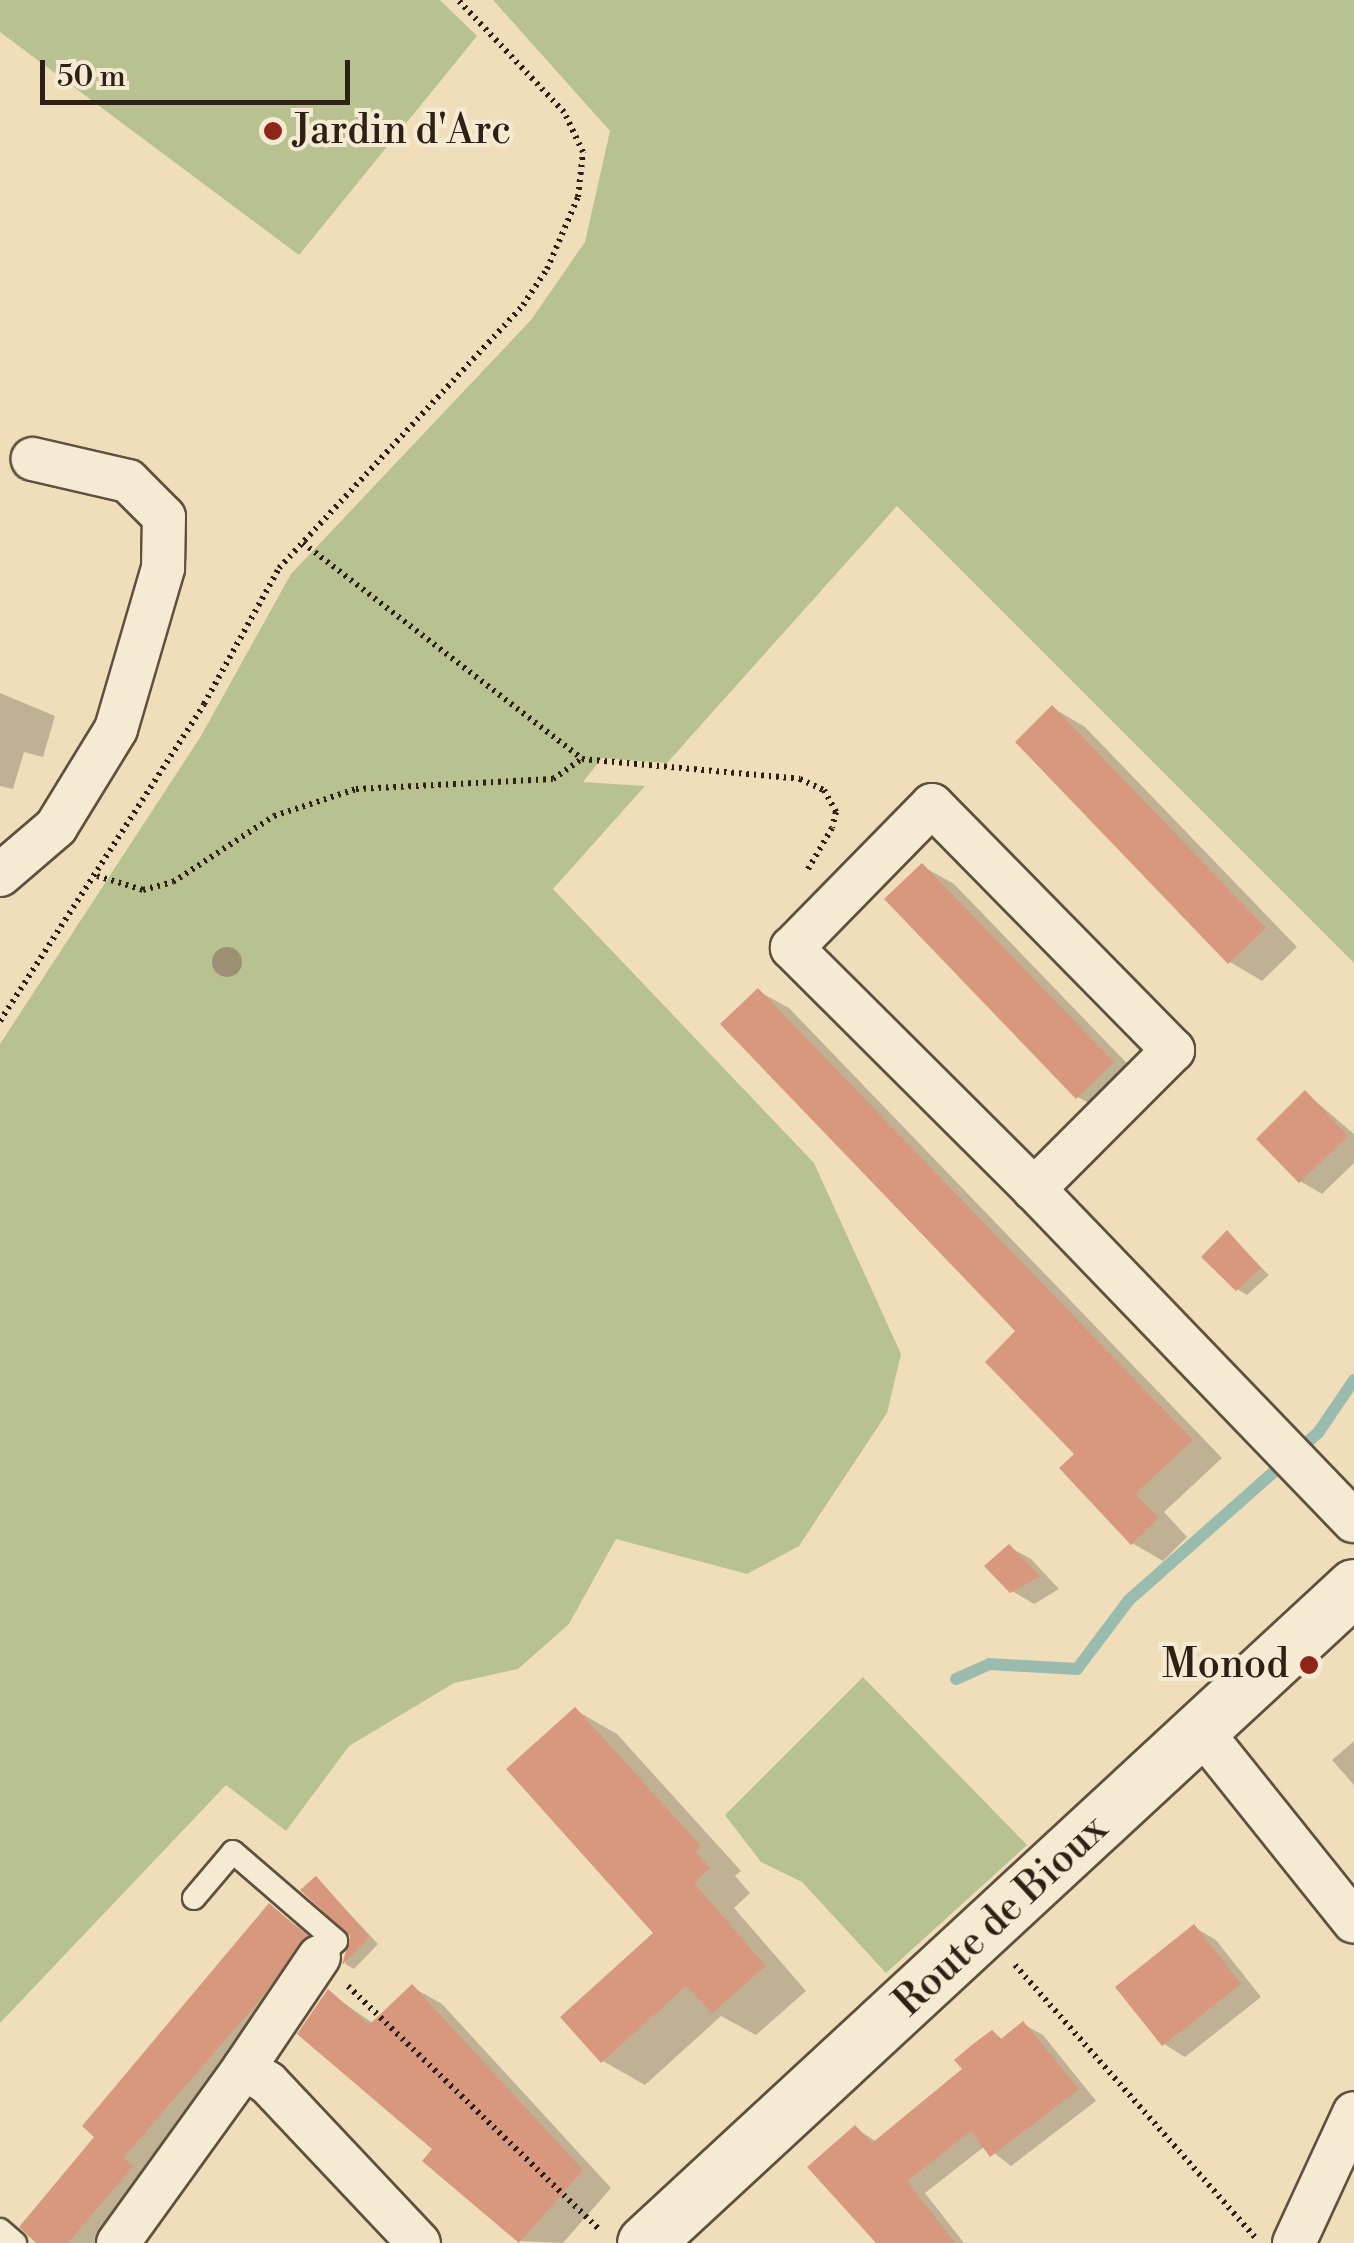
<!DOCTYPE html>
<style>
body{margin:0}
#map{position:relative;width:1354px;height:2243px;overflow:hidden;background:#f0deba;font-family:"Libre Bodoni",serif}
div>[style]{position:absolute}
.green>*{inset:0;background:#b8c190}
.shadow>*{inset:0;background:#0003}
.stream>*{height:12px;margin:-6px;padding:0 6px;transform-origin:6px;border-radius:6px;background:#9abcaf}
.building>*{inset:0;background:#d8987e}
.path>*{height:6px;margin-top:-3px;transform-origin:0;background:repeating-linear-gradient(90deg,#2f2016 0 2.5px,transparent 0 7.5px)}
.roads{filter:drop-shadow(2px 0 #5f503f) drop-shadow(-2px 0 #5f503f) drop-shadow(0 2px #5f503f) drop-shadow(0 -2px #5f503f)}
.lane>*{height:22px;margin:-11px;padding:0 11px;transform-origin:11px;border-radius:11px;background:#f5ead2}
.street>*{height:42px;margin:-21px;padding:0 21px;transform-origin:21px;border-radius:21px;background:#f5ead2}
.secondary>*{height:55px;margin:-27.5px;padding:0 27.5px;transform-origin:27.5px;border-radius:27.5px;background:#f5ead2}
.trees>*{width:30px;height:30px;margin:-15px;border-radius:50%;background:#9c9074}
.dots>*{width:28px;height:28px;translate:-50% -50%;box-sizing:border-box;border:5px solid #f5ead2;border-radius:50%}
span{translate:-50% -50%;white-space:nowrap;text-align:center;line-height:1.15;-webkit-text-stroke:8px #f5ead2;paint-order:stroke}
.poi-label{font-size:40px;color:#2f2016}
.left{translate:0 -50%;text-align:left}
.right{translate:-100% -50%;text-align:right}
.street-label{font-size:40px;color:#2f2016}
.scale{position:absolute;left:40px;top:60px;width:310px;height:45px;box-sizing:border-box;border:5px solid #2f2016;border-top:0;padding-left:12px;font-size:30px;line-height:35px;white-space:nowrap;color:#2f2016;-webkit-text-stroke:8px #f5ead2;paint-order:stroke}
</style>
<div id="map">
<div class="green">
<i style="clip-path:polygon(0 0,440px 0,477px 36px,299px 255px,0 32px)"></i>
<i style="clip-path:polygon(493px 0,1354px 0,1354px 963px,897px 506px,667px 763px,602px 758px,583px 782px,645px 786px,553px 889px,814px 1163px,901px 1354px,887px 1413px,799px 1546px,747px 1574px,616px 1539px,569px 1624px,518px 1669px,454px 1683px,349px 1746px,286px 1831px,226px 1785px,0 2023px,0 1044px,201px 736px,291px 574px,531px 320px,585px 242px,610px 131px)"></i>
<i style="clip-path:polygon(863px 1677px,1027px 1845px,886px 1973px,802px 1882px,761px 1862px,725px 1815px)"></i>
</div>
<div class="shadow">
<i style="clip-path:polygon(0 693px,55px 716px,43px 757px,24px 752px,13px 789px,0 786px)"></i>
<i style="clip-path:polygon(1053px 708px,1085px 727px,1297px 947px,1262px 981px,1230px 962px)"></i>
<i style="clip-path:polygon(922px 866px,954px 884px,1145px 1082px,1110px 1115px,1078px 1097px)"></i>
<i style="clip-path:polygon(758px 991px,789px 1008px,1222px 1458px,1164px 1512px,1187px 1537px,1163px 1561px,1132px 1543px,1077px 1454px,1018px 1331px)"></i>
<i style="clip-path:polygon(1306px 1093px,1354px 1134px,1354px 1163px,1322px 1194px,1300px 1181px)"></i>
<i style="clip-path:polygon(1227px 1233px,1269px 1275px,1247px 1295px,1237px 1289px)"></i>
<i style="clip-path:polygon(1009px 1547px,1031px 1559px,1059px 1589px,1034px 1604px,1012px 1591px)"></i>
<i style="clip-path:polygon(575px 1710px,617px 1734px,741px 1871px,735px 1876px,750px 1893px,734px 1908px,806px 1991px,756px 2035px,721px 2016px,645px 2085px,603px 2061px,563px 2017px,656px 1933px)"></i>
<i style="clip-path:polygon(1354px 1741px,1354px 1785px,1332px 1760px)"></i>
<i style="clip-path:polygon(317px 1879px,378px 1944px,354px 1969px,345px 1964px,353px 1935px)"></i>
<i style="clip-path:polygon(270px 1906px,336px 1955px,113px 2243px,41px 2243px,98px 2137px)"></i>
<i style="clip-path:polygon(1194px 1927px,1216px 1940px,1261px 1997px,1185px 2057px,1164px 2044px)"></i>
<i style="clip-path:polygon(412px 1987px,442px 2004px,611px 2188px,563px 2243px,520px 2241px,435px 2149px,328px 1992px,374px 2024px)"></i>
<i style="clip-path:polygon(1023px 2024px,1043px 2035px,1096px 2101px,1011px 2166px,985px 2146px,925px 2193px,964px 2243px,880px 2243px,855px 2128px,877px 2142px,966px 2069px,993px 2033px,1004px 2040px)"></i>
</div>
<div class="stream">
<i style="left:956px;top:1679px;width:36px;rotate:-24deg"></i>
<i style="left:989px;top:1664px;width:88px;rotate:3.3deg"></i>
<i style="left:1077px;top:1669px;width:86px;rotate:-53deg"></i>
<i style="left:1129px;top:1600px;width:252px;rotate:-41.5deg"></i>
<i style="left:1318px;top:1433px;width:64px;rotate:-55.8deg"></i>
</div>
<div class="building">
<i style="clip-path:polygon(1052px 705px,1266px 928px,1228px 964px,1015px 742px)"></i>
<i style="clip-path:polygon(922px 863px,1114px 1062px,1076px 1099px,884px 899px)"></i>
<i style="clip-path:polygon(758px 988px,1193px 1440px,1135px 1494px,1159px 1518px,1131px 1545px,1059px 1468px,1074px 1454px,985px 1362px,1015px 1331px,720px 1024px)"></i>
<i style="clip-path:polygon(1305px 1090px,1348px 1136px,1299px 1183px,1256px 1139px)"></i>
<i style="clip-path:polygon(1227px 1230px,1261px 1268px,1236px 1291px,1201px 1257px)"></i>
<i style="clip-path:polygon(1009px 1544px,1040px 1576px,1010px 1593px,984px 1566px)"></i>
<i style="clip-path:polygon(575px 1707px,701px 1846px,695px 1851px,710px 1868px,694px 1883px,766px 1966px,712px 2013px,686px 1986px,601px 2063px,560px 2017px,653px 1933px,506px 1769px)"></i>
<i style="clip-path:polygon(316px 1876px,370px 1937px,342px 1965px,350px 1936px,300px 1890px)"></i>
<i style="clip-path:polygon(269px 1903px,307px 1936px,259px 2001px,123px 2158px,133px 2166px,68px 2243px,36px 2243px,19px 2227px,94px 2137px,82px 2126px)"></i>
<i style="clip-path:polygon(1194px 1924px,1241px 1984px,1162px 2046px,1115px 1987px)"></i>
<i style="clip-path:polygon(412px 1984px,583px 2170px,519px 2243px,422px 2161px,432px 2149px,297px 2034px,328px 1989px,369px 2025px)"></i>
<i style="clip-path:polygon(1023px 2021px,1079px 2089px,990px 2157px,971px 2131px,907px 2181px,955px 2243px,876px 2243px,807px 2167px,855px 2125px,872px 2143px,962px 2069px,954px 2060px,973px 2044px,992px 2030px,1001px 2039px)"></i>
</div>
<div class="path">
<i style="left:303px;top:543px;width:353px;rotate:37.7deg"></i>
<i style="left:582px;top:759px;width:219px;rotate:5.2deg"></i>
<i style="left:800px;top:779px;width:26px;rotate:25deg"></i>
<i style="left:824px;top:790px;width:25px;rotate:61deg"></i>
<i style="left:836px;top:812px;width:16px;rotate:104deg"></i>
<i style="left:832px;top:828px;width:48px;rotate:120.3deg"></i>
<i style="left:97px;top:876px;width:48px;rotate:16.9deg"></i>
<i style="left:143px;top:890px;width:31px;rotate:-15deg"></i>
<i style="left:173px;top:882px;width:121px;rotate:-33.2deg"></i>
<i style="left:274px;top:816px;width:86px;rotate:-18.2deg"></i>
<i style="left:356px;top:789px;width:197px;rotate:-2.9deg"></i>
<i style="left:553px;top:779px;width:35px;rotate:-35deg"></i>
<i style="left:0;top:1021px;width:377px;rotate:-57.2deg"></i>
<i style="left:204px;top:704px;width:155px;rotate:-61.1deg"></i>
<i style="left:279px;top:568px;width:359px;rotate:-47.1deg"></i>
<i style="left:523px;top:305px;width:43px;rotate:-56.3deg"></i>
<i style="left:547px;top:269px;width:78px;rotate:-66.7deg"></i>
<i style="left:578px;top:197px;width:45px;rotate:-83.7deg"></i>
<i style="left:583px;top:152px;width:44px;rotate:-115.4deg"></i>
<i style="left:564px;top:112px;width:154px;rotate:-133.4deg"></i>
<i style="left:1015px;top:1965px;width:363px;rotate:48.6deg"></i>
<i style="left:348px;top:1986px;width:352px;rotate:44.1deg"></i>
</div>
<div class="roads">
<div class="lane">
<i style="left:194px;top:1898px;width:60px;rotate:-49.7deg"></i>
<i style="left:233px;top:1852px;width:136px;rotate:40.8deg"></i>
<i style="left:336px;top:1941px;width:23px;rotate:137deg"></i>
<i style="left:0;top:2230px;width:20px;rotate:41deg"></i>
</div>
<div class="street">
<i style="left:0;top:875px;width:74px;rotate:-40.6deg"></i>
<i style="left:56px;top:827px;width:115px;rotate:-58.5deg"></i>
<i style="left:116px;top:729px;width:168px;rotate:-73.7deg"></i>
<i style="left:163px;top:568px;width:51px;rotate:-88.9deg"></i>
<i style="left:164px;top:517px;width:51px;rotate:-135deg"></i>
<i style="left:128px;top:481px;width:98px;rotate:-167deg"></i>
<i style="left:1034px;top:1189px;width:342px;rotate:-135.1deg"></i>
<i style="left:792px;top:948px;width:200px;rotate:-45.6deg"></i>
<i style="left:932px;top:805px;width:344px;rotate:45.5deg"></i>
<i style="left:1173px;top:1050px;width:197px;rotate:135deg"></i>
<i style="left:1034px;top:1189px;width:461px;rotate:46.1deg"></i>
<i style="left:1202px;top:1732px;width:243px;rotate:51.3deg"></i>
<i style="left:244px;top:2068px;width:134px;rotate:-56deg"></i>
<i style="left:118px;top:2243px;width:216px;rotate:-54.2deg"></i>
<i style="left:244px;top:2068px;width:28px;rotate:32deg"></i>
<i style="left:268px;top:2083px;width:220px;rotate:46.7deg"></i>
<i style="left:1294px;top:2243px;width:143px;rotate:-65.2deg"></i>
</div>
<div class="secondary">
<i style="left:645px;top:2243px;width:966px;rotate:-42.78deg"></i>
</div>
</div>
<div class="trees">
<i style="left:227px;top:962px"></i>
</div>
<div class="dots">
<i style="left:273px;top:131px;background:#8f2418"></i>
<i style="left:1309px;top:1665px;background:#8f2418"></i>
</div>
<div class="poi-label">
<span class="left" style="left:293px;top:131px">Jardin d'Arc</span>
<span class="right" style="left:1289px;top:1665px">Monod</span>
</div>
<div class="street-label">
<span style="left:1001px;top:1916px;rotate:-43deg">Route de Bioux</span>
</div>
<div class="scale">50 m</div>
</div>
